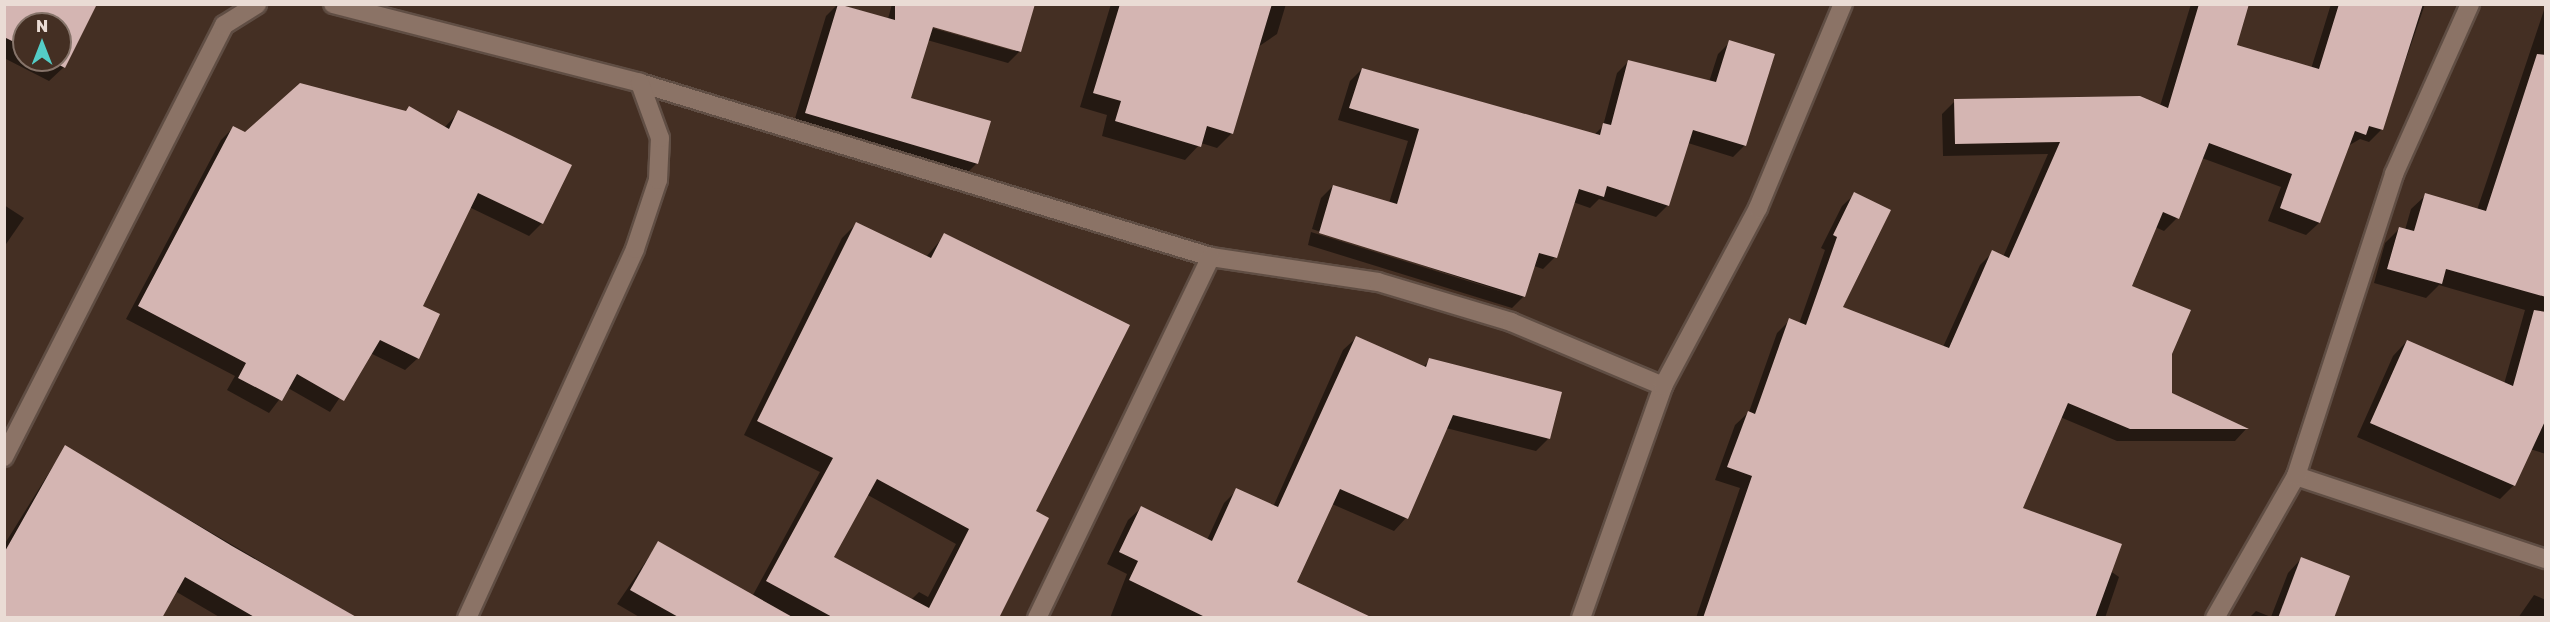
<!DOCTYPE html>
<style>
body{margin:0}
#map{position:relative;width:2550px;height:622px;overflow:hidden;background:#442f23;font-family:"Golos Text",sans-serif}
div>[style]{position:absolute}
.shadow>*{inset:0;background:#0007}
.building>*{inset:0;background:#d4b5b2}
.roads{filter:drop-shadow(2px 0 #604e44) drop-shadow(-2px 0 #604e44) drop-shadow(0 2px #604e44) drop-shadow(0 -2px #604e44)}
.street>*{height:18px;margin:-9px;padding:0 9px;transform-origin:9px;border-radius:9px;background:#8b7366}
span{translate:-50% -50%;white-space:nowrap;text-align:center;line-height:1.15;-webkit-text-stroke:6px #442f23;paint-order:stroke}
.frame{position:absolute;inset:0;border:6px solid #eadcd5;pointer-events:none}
.north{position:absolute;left:12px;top:12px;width:60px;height:60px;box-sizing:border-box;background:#442f23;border:2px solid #86746a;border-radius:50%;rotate:0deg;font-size:16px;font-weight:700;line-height:24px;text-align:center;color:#eadcd5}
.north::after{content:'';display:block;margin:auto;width:21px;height:27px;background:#54cdc7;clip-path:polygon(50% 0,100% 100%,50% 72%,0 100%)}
</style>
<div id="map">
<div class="shadow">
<i style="clip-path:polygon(evenodd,4px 4px,79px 4px,64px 67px,49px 81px,4px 58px,4px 4px,24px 24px,60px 24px,60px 60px,24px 60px,24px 24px)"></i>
<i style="clip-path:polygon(evenodd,838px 4px,888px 19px,892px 4px,1033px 4px,1020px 51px,1008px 63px,927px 40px,909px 99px,977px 163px,964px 176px,793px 125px,826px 16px,838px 4px,926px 23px,1014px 48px,1014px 51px,925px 26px,926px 23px)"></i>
<i style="clip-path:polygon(1111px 4px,1286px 4px,1277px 34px,1258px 47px,1232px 133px,1217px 148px,1201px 143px,1185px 160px,1102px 136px,1107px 115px,1080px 107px)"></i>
<i style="clip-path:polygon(2191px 4px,2247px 4px,2235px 46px,2311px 69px,2331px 4px,2425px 4px,2382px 129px,2369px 142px,2360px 139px,2348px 146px,2319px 223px,2306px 235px,2268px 221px,2281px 187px,2202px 158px,2177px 218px,2164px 231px,2155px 227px,2131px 286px,2171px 354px,2171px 394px,2246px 429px,2235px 441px,2117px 441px,2060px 417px,2021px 509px,2119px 577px,2105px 618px,1696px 618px,1740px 488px,1715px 480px,1735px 425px,1749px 412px,1777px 333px,1790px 320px,1799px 324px,1825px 250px,1821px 248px,1842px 206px,1855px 194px,1841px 308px,1943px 347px,1980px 265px,1993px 252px,2003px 257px,2048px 154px,1943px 156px,1942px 114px,1955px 101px,2160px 106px)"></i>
<i style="clip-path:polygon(2546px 4px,2546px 454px,2530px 449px,2514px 485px,2500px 499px,2357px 437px,2393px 356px,2407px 341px,2504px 384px,2525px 310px,2439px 285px,2426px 298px,2374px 283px,2385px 243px,2400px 228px,2405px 230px,2411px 209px,2426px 195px,2477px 210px)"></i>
<i style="clip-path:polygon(1730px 42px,1745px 145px,1733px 157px,1688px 143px,1668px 205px,1656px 217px,1599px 199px,1590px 208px,1573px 202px,1555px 257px,1543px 269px,1534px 266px,1524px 296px,1512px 308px,1308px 245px,1311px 232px,1519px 297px,1312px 229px,1321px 198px,1333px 186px,1389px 203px,1408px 141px,1338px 120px,1350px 81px,1362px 69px,1594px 135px,1603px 126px,1617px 73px,1629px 61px,1709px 82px,1718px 54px)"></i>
<i style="clip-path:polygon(459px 112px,542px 223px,529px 236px,469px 207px,421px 306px,418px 358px,405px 370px,370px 353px,330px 412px,288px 388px,269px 413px,227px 390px,235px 376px,126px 319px,221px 140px,234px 127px,245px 134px,444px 128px)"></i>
<i style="clip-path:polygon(4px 205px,24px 218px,4px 247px)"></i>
<i style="clip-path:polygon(evenodd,856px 224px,926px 257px,945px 235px,1034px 512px,994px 618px,794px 618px,753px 595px,820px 472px,744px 435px,842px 238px,856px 224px,866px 494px,956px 544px,928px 597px,919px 592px,911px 600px,832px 558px,866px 494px)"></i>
<i style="clip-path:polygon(1356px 338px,1423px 367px,1430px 360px,1548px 439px,1536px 451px,1446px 428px,1406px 518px,1394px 531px,1332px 504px,1295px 583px,1372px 618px,1110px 618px,1127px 574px,1107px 564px,1128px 520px,1141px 508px,1207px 540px,1224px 503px,1237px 490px,1273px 507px,1343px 350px)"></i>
<i style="clip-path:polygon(65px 447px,352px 615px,351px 618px,221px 618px,175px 591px,4px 618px,4px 545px)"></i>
<i style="clip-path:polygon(659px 542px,736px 618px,641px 618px,617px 604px)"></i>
<i style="clip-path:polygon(2301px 559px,2332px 618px,2249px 618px,2256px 611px,2271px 617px,2288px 573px)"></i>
<i style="clip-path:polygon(2534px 595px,2546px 600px,2546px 618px,2518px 618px)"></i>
</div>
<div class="building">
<i style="clip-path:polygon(4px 4px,97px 4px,65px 68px,50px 60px,60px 60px,60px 24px,24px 24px,24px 47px,4px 37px)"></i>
<i style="clip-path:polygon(838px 4px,895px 20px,895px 4px,1035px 4px,1021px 52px,933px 27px,911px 98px,991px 121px,978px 164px,805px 113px)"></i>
<i style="clip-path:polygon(1120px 4px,1272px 4px,1233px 134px,1207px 126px,1201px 147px,1115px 121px,1121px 101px,1093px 93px)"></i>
<i style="clip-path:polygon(2199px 4px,2249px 4px,2237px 45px,2319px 69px,2339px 4px,2423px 4px,2383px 130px,2369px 126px,2366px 135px,2355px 131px,2320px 223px,2280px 208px,2292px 174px,2209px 143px,2179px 219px,2163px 212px,2132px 286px,2191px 310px,2172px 354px,2172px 393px,2249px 429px,2130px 429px,2068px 403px,2023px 508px,2122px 544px,2095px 618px,1703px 618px,1752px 476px,1727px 467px,1748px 411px,1755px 414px,1789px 318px,1806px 325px,1837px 237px,1833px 235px,1854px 192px,1891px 210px,1843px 307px,1949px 348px,1992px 250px,2009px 258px,2060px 142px,1955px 144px,1954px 99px,2140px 96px,2168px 108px)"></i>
<i style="clip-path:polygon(1729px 40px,1775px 54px,1746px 146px,1693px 130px,1669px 206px,1607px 186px,1604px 197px,1579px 189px,1557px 258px,1539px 253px,1525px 297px,1319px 233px,1333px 185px,1397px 204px,1419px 129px,1349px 108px,1362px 68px,1600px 135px,1603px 123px,1611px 125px,1628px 60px,1716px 82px)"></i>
<i style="clip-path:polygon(2537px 54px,2546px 55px,2546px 297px,2446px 269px,2442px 284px,2387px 269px,2399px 227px,2414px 231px,2425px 193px,2486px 211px)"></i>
<i style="clip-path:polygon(300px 83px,406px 111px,409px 106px,449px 129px,458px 110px,572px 165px,543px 224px,478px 193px,423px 306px,440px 314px,419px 359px,380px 340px,344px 401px,297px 374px,282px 401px,238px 378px,246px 363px,138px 306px,233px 126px,245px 132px)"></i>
<i style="clip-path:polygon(evenodd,856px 222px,931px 258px,944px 233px,1130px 325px,1036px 511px,1049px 518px,999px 618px,834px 618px,766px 581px,833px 458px,757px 421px,856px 222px,877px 479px,969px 529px,929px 608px,834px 557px,877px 479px)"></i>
<i style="clip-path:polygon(2534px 310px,2546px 312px,2546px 419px,2515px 486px,2370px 423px,2407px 340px,2513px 386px)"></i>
<i style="clip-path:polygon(1356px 336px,1426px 367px,1429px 358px,1562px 392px,1550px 439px,1453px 415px,1408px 519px,1340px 489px,1297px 582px,1373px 618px,1207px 618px,1129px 580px,1138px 561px,1119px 552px,1141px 506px,1212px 541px,1236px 488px,1278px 507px)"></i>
<i style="clip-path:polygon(65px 445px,232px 546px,358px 618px,256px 618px,185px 577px,162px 618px,4px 618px,4px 553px)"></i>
<i style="clip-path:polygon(658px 541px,794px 618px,680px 618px,630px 590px)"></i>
<i style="clip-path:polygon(2301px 557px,2350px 576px,2334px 618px,2278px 618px)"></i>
</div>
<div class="roads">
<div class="street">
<i style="left:333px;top:4px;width:317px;rotate:14.4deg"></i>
<i style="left:640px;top:83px;width:597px;rotate:16.95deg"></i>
<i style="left:1211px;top:257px;width:169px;rotate:8.5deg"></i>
<i style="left:1378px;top:282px;width:139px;rotate:16.7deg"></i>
<i style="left:1511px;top:322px;width:165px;rotate:22.8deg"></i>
<i style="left:4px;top:457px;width:485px;rotate:-63deg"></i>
<i style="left:224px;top:25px;width:39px;rotate:-32deg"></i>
<i style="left:2296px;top:476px;width:263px;rotate:18.4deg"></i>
<i style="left:467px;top:618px;width:405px;rotate:-65.5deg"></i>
<i style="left:635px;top:249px;width:73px;rotate:-71.6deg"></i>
<i style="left:658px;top:180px;width:42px;rotate:-87.3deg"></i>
<i style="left:660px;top:138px;width:59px;rotate:-110deg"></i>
<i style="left:1037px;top:618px;width:401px;rotate:-64.3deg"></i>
<i style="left:1581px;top:618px;width:246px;rotate:-70.5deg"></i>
<i style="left:1663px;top:386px;width:202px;rotate:-61.9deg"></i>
<i style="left:1758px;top:208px;width:221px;rotate:-67.4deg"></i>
<i style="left:2215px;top:618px;width:163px;rotate:-60.3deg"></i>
<i style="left:2296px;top:476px;width:318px;rotate:-72deg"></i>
<i style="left:2394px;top:174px;width:186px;rotate:-65.9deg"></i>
</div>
</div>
<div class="frame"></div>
<div class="north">N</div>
</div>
